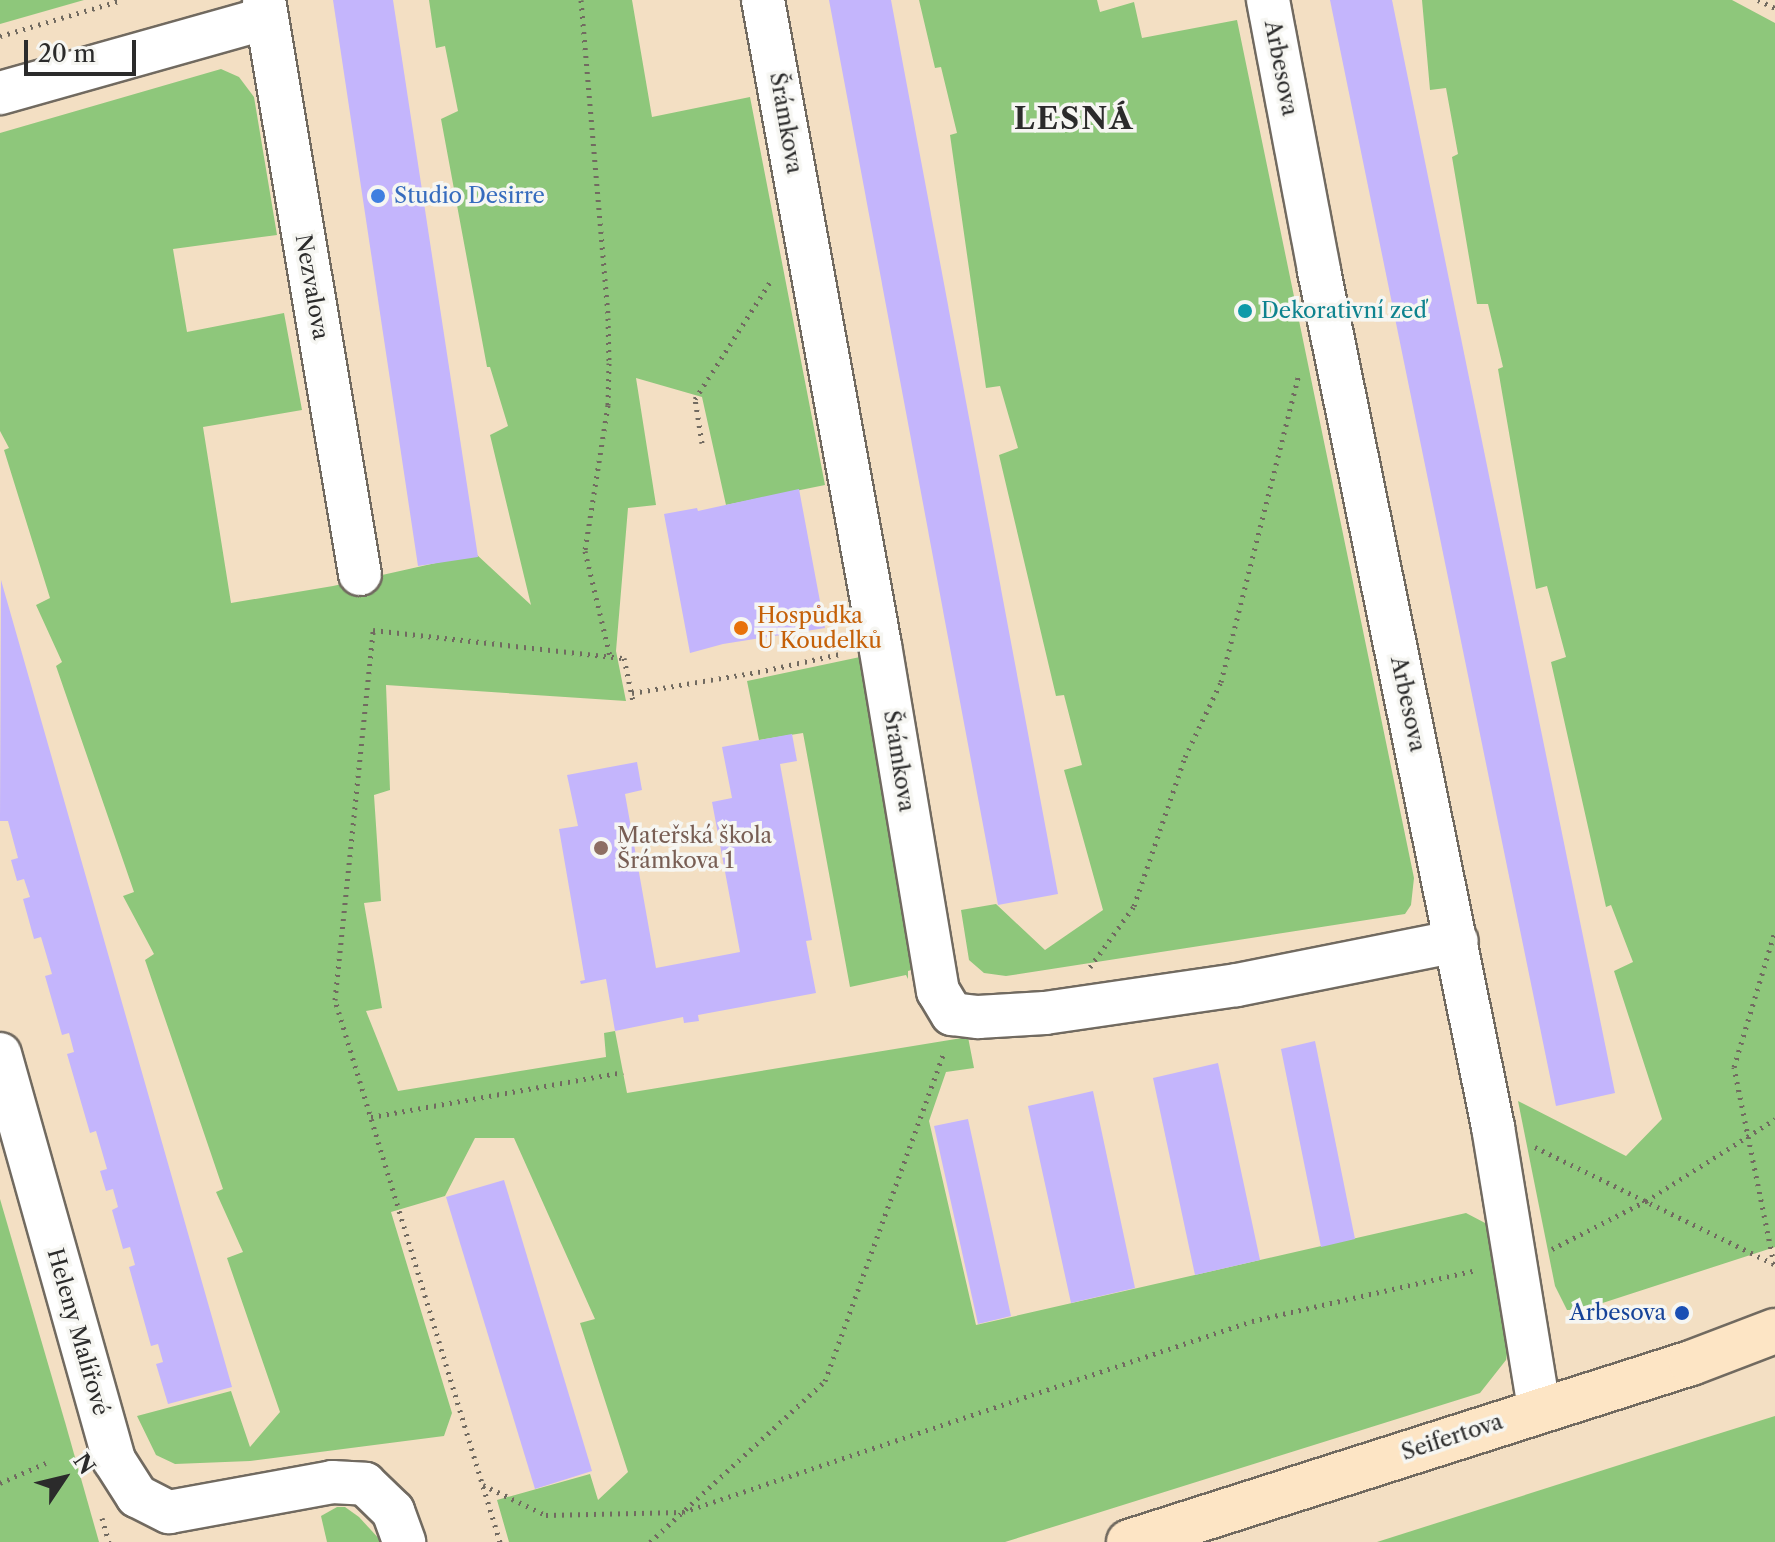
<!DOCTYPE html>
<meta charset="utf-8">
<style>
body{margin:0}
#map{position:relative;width:1775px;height:1542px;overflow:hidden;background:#f3dfc3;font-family:"Libre Caslon Text",serif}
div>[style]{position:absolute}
.green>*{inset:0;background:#8ec77b}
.building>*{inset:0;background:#c4b5fc}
.path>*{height:5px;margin-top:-2.5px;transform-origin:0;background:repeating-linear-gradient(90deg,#716a60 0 2px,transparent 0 8px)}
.roads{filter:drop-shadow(2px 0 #716a60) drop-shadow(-2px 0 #716a60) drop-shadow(0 2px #716a60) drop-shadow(0 -2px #716a60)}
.street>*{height:42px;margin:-21px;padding:0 21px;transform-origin:21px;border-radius:21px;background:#fff}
.secondary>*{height:44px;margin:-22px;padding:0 22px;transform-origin:22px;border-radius:22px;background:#fde5c5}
.dots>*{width:22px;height:22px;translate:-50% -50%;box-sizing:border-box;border:4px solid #f6f6f2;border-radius:50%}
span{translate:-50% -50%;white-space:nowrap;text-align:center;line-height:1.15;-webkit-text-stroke:7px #f6f6f2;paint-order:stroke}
.street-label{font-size:22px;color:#2b2b2b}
.shop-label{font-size:22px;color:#366cbe}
.left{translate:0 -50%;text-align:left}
.culture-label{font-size:22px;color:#0d838f}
.food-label{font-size:22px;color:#c56008}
.education-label{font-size:22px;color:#785e54}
.transit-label{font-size:22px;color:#164399}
.right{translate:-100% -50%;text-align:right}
.district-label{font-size:30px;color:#2b2b2b;font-weight:700;letter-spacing:2px}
.north{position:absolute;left:24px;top:1438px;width:80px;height:80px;-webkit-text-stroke:6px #f6f6f2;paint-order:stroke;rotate:55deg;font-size:22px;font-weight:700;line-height:32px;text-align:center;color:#2b2b2b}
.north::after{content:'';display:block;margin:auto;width:28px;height:36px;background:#2b2b2b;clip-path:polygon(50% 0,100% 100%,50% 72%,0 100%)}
.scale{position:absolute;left:24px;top:40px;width:112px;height:36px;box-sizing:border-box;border:4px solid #2b2b2b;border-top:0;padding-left:10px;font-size:24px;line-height:28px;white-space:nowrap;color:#2b2b2b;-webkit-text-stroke:6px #f6f6f2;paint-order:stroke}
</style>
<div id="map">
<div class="green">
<i style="clip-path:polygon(0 0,84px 0,0 24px)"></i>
<i style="clip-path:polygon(429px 0,632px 0,652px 117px,750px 97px,825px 485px,726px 505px,702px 397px,636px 378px,656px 505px,628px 508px,616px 651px,626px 701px,386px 685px,390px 790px,374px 795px,381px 901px,364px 903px,382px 1008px,366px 1011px,398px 1091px,606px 1057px,604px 1033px,615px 1031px,627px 1093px,968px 1037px,974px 1068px,946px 1072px,929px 1121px,976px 1325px,1466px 1213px,1487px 1224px,1510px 1339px,1506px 1360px,1480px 1393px,1005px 1542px,509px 1542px,497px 1500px,590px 1474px,598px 1500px,628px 1472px,580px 1323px,595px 1319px,514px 1138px,475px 1138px,445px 1196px,391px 1212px,452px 1413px,444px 1436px,250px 1461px,175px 1464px,156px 1455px,137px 1416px,231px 1391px,250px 1447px,280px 1412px,227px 1258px,243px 1252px,216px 1192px,223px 1189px,145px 960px,154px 954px,123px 896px,134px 892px,56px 666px,62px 662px,36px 605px,50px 598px,4px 450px,9px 448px,0 431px,0 133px,221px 69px,239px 77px,254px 97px,277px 235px,173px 249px,187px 332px,284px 313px,302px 410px,203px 427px,231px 603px,333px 586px,476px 554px,531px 605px,490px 435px,508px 426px,490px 367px,487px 367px,441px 119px,458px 111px,445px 46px,436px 48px)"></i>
<i style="clip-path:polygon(919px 0,1097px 0,1100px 12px,1134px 2px,1142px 38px,1237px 20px,1414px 878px,1411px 905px,1405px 914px,1006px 976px,984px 973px,969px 960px,961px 910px,996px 904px,1045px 950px,1103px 910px,1064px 770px,1082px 765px,1064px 695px,1056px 696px,999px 455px,1018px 448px,1000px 386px,986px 388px,950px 135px,957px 133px,941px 67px,935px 68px)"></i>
<i style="clip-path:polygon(1422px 0,1732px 0,1775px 23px,1775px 1247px,1581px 1310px,1567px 1310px,1555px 1286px,1518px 1101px,1626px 1156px,1662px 1119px,1614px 971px,1633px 962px,1611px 905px,1606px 907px,1551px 662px,1566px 657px,1547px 586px,1536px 589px,1498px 369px,1503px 367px,1488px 304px,1477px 304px,1452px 157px,1458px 154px,1446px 88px,1430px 90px)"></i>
<i style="clip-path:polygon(860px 657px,918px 968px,908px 971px,908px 979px,906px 975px,850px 987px,803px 733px,759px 740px,747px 681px)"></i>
<i style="clip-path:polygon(0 1199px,65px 1422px,99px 1542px,0 1542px)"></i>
<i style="clip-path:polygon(1775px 1416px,1775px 1542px,1377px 1542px,1657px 1453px)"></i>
<i style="clip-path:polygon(337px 1507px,345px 1507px,359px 1517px,382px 1542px,327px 1542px,321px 1516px)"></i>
</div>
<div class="building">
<i style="clip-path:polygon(333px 0,393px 0,478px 557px,418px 566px)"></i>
<i style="clip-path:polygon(829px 0,891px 0,1058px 894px,998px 905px)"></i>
<i style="clip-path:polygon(1330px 0,1392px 0,1615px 1093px,1556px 1106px)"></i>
<i style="clip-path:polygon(799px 489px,825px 628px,723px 644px,690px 653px,664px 514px,697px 508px,698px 511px)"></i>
<i style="clip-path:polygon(1px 580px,232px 1387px,168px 1404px,156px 1364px,163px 1362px,158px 1344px,151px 1346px,129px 1267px,135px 1265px,130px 1247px,123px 1249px,112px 1210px,118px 1207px,113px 1189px,106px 1191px,100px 1171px,107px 1169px,96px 1131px,90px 1133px,67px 1054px,74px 1052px,69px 1033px,62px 1035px,45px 976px,52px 974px,41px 937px,34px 939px,23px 899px,30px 897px,24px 879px,17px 881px,11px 860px,18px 858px,8px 821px,0 821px)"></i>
<i style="clip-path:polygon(792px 734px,797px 761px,780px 764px,812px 940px,806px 941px,816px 993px,698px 1015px,699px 1021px,684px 1023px,683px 1017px,615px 1031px,606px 979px,581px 984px,580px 981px,585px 980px,559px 829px,578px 826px,567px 775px,637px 762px,642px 790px,625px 794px,656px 968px,740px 952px,712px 802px,732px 798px,722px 747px)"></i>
<i style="clip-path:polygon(1315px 1041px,1355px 1239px,1321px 1247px,1281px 1049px)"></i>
<i style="clip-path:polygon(1218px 1063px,1260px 1260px,1195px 1275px,1153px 1078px)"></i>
<i style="clip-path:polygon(1093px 1091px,1135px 1288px,1071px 1303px,1028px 1106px)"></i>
<i style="clip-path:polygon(968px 1119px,1011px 1316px,978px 1324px,934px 1126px)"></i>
<i style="clip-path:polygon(504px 1180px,592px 1471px,535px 1489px,446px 1197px)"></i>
</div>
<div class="path">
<i style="left:581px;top:0;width:319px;rotate:85.1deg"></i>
<i style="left:608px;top:318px;width:45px;rotate:88.7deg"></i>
<i style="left:609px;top:363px;width:42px;rotate:91.4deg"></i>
<i style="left:608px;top:405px;width:148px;rotate:99deg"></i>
<i style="left:585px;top:551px;width:108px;rotate:76.6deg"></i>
<i style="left:1758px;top:0;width:19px;rotate:25deg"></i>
<i style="left:0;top:36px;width:127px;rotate:-16.4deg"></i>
<i style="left:702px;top:443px;width:45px;rotate:-99deg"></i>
<i style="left:695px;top:399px;width:143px;rotate:-57.3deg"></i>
<i style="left:632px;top:693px;width:128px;rotate:-9.5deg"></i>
<i style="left:758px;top:672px;width:84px;rotate:-12.4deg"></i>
<i style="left:1090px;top:967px;width:75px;rotate:-54.2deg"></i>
<i style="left:1134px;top:906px;width:157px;rotate:-71.1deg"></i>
<i style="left:1185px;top:757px;width:83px;rotate:-64.4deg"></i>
<i style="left:1221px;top:682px;width:315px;rotate:-75.8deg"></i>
<i style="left:371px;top:1117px;width:256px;rotate:-10.1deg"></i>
<i style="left:1535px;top:1147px;width:266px;rotate:26.1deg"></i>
<i style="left:1552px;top:1249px;width:106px;rotate:-27.1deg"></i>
<i style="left:1646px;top:1201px;width:153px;rotate:-32.4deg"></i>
<i style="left:1774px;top:1264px;width:201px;rotate:-101.5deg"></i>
<i style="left:1734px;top:1067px;width:142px;rotate:-73.2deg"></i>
<i style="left:0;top:1483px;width:50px;rotate:-23.5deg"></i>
<i style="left:483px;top:1485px;width:70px;rotate:25.5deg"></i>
<i style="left:546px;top:1515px;width:137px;rotate:-1.3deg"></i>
<i style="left:683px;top:1512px;width:600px;rotate:-18.56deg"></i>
<i style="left:1252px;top:1321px;width:231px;rotate:-12.8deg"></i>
<i style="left:102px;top:1518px;width:25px;rotate:74deg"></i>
<i style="left:500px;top:1542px;width:567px;rotate:-106.93deg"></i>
<i style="left:335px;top:1000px;width:372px;rotate:-84.1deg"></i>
<i style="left:373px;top:630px;width:253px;rotate:6.4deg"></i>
<i style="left:624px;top:658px;width:44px;rotate:78.2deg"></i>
<i style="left:650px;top:1542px;width:238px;rotate:-42.6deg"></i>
<i style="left:825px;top:1381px;width:349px;rotate:-70.1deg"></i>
</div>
<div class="roads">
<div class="street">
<i style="left:264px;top:0;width:582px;rotate:80.51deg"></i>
<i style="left:763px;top:0;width:656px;rotate:79.72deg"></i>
<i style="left:880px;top:645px;width:351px;rotate:80.5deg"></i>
<i style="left:938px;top:991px;width:27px;rotate:59deg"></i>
<i style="left:952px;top:1014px;width:26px;rotate:7deg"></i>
<i style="left:978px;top:1017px;width:67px;rotate:-3.4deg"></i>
<i style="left:1045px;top:1013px;width:194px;rotate:-8.3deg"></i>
<i style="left:1237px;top:985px;width:224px;rotate:-11.3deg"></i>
<i style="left:1268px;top:0;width:276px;rotate:79.3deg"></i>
<i style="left:1319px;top:271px;width:874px;rotate:78.51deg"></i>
<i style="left:1493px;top:1127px;width:286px;rotate:80.7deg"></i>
<i style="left:0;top:93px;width:277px;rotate:-15.7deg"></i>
<i style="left:0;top:1054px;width:422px;rotate:74.3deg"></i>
<i style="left:114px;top:1460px;width:43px;rotate:57.4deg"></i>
<i style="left:137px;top:1496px;width:36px;rotate:27deg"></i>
<i style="left:169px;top:1512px;width:166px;rotate:-10.4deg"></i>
<i style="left:332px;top:1482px;width:33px;rotate:3deg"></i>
<i style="left:365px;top:1484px;width:39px;rotate:44deg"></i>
<i style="left:393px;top:1511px;width:33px;rotate:70deg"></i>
</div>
<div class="secondary">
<i style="left:1129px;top:1542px;width:590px;rotate:-17.67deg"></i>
<i style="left:1691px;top:1363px;width:90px;rotate:-20.9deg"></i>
</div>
</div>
<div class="dots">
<i style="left:378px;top:196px;background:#3f7fe0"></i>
<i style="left:1245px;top:311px;background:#0f9aa8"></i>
<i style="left:741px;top:628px;background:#e8710a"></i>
<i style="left:601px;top:848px;background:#8d6e63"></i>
<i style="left:1682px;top:1313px;background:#1a4fb4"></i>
</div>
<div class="street-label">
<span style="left:1281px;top:68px;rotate:79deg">Arbesova</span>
<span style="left:786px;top:123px;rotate:80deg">Šrámkova</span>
<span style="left:312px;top:287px;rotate:80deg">Nezvalova</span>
<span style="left:1408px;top:704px;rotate:78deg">Arbesova</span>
<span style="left:899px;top:761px;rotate:81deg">Šrámkova</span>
<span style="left:78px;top:1332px;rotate:74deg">Heleny Malířové</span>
<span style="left:1452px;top:1437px;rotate:-18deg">Seifertova</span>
</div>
<div class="shop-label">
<span class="left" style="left:394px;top:196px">Studio Desirre</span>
</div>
<div class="culture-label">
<span class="left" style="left:1261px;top:311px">Dekorativní zeď</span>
</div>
<div class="food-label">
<span class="left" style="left:757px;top:628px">Hospůdka<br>U Koudelků</span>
</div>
<div class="education-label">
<span class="left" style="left:617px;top:848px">Mateřská škola<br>Šrámkova 1</span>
</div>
<div class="transit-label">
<span class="right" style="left:1666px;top:1313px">Arbesova</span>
</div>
<div class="district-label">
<span style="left:1074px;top:119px">LESNÁ</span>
</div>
<div class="north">N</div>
<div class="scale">20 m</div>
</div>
